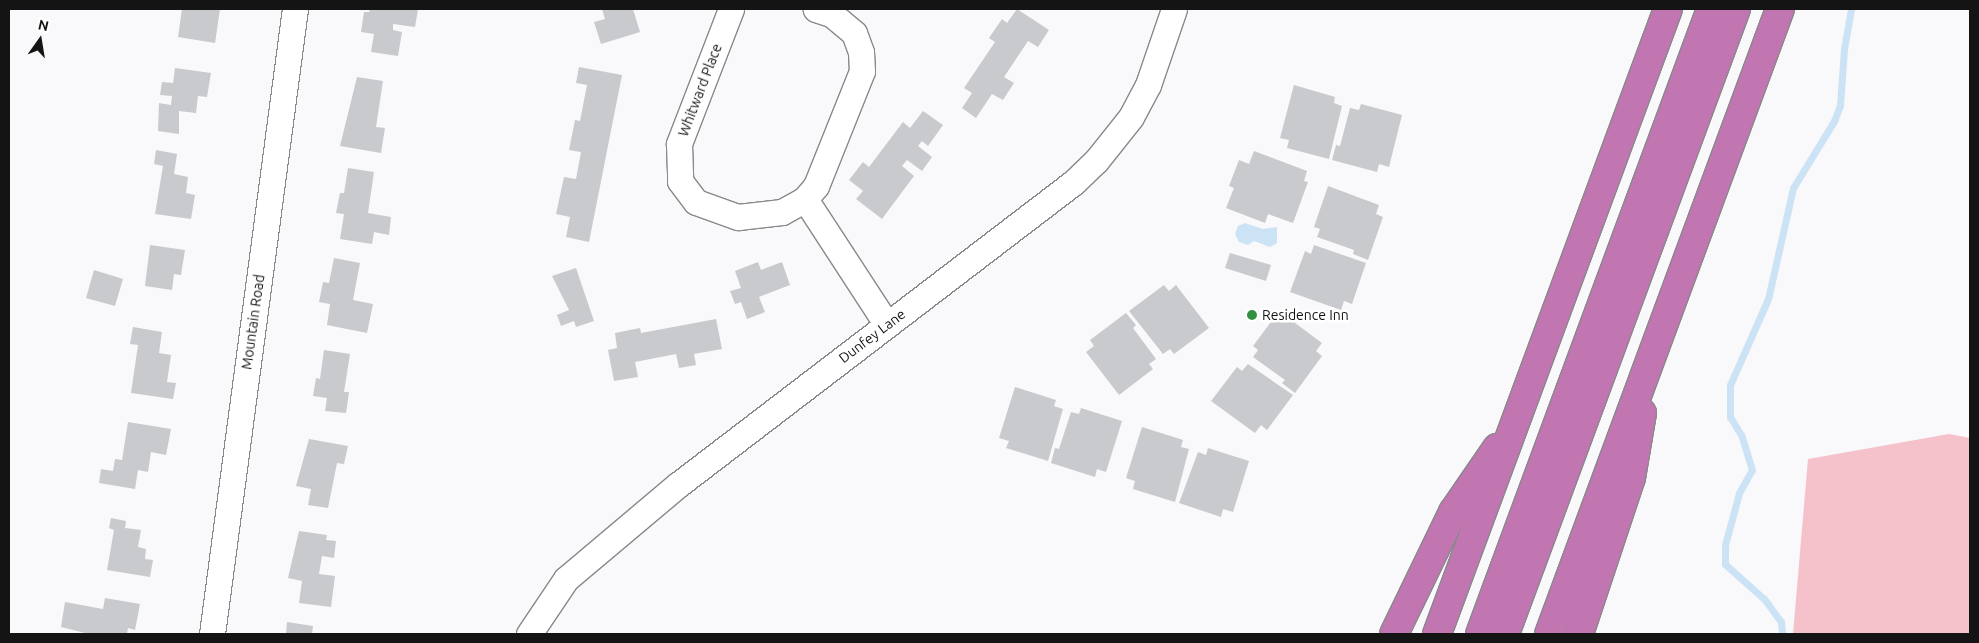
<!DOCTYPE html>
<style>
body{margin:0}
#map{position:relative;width:1979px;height:643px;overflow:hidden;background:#f9f8fb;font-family:Ubuntu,sans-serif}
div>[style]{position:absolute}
.green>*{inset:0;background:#f5c2cb}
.water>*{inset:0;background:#cbe3f5}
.stream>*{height:7px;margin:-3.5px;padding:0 3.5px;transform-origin:3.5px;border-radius:3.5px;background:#cbe3f5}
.building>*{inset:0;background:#c9cacd}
.roads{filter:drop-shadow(1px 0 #89888b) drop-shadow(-1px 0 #89888b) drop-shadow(0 1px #89888b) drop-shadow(0 -1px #89888b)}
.minor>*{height:25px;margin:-12.5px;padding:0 12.5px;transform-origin:12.5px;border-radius:12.5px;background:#fff}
.highway>*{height:28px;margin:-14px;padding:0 14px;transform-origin:14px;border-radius:14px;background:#c176b1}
.dots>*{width:14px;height:14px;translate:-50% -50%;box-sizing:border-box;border:2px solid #fff;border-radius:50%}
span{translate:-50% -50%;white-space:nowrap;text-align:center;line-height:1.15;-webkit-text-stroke:5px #fff;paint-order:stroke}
.street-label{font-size:14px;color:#141415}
.poi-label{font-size:14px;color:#141415}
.left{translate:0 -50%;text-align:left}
.frame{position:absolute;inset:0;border:10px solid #141415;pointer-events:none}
.north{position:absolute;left:15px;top:15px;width:50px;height:50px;-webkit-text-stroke:4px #fff;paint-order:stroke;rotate:13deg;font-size:14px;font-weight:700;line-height:20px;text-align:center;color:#141415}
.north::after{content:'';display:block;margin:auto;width:18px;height:22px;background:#141415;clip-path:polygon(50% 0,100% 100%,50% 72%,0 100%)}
</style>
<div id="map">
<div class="green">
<i style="clip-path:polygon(1949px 434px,1970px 438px,1970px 634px,1793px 634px,1808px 459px)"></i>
</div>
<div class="water">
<i style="clip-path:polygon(1245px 223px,1263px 229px,1277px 227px,1277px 243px,1270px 247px,1254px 241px,1248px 245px,1239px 242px,1235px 234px,1238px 226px)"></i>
</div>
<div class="stream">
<i style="left:1782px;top:634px;width:12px;rotate:-95deg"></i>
<i style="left:1781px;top:622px;width:29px;rotate:-126deg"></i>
<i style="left:1764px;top:599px;width:52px;rotate:-138.1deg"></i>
<i style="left:1725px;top:564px;width:19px;rotate:-90deg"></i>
<i style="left:1725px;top:545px;width:54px;rotate:-74.9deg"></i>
<i style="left:1739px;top:493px;width:26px;rotate:-61deg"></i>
<i style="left:1752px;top:470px;width:37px;rotate:-107deg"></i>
<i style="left:1741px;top:435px;width:21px;rotate:-121deg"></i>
<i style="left:1730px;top:417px;width:32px;rotate:-90deg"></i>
<i style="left:1730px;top:385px;width:94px;rotate:-66.2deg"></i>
<i style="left:1768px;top:299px;width:114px;rotate:-77.3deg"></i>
<i style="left:1793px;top:188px;width:79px;rotate:-58.5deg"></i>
<i style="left:1834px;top:121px;width:17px;rotate:-69deg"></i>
<i style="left:1840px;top:105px;width:56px;rotate:-85.9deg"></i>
<i style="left:1844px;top:49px;width:41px;rotate:-80.1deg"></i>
</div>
<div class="building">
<i style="clip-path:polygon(182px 9px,220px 9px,215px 43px,178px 37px)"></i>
<i style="clip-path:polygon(370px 9px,418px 9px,415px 27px,393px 24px,393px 30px,402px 32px,398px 56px,371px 52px,374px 34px,361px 32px,364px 12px,369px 12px)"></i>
<i style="clip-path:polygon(602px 9px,633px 9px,640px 32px,601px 44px,594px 22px,605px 19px)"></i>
<i style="clip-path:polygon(1017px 9px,1049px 30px,1038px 47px,1028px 41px,1004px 77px,1014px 83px,1003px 100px,992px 94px,976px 118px,962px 108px,972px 93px,964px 88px,995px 42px,989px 38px,1002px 19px,1007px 23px)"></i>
<i style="clip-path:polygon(579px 67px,622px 75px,589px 242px,566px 237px,570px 217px,556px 214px,564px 177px,576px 179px,581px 152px,569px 150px,575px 120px,580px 121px,587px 85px,576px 83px)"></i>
<i style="clip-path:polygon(175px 68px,211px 73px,207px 97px,198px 96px,196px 113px,179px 111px,179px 134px,158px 131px,159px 103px,171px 105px,172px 96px,160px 95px,162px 82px,173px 83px)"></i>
<i style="clip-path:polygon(357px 77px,383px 81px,376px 127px,385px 128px,381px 153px,340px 146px)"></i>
<i style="clip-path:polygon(1294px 85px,1335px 97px,1334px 103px,1342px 106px,1329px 159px,1287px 148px,1289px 140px,1280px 138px)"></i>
<i style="clip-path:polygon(1361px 104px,1402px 115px,1389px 167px,1379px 164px,1377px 172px,1332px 160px,1336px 145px,1340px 146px,1350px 108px,1359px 110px)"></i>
<i style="clip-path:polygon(923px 111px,943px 125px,928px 146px,922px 141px,918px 146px,932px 157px,922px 171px,907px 160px,902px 166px,914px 176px,882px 219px,856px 199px,863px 191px,849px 180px,863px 162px,869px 167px,903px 122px,910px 128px)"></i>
<i style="clip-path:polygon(156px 150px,177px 154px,174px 174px,188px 177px,186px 193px,195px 195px,191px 219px,155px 214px,163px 166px,154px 164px)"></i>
<i style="clip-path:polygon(1254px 151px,1307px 171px,1304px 181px,1308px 182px,1293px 223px,1268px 214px,1265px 223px,1226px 208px,1234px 188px,1229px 186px,1239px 160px,1249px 164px)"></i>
<i style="clip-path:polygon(348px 168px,374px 172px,368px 213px,391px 217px,389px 235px,374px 232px,372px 244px,340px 239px,344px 214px,336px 213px,340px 193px,344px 193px)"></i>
<i style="clip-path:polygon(1328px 186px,1379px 205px,1376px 214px,1383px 217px,1368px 260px,1353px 254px,1354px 250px,1317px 237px,1320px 229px,1314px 227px)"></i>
<i style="clip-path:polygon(150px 245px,185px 250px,181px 275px,174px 274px,172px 290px,145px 286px)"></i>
<i style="clip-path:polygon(1314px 245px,1366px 263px,1352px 304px,1344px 301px,1341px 310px,1290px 292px,1305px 251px,1311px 254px)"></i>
<i style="clip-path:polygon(1230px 253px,1271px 265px,1266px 281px,1225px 268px)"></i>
<i style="clip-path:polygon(334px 258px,360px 263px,353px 300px,373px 304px,367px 333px,327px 325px,330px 304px,319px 302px,323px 282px,329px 283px)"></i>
<i style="clip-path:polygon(758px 262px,761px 270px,782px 262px,790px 285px,759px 297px,765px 312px,747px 319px,741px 302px,735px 304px,730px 291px,741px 288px,735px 271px)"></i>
<i style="clip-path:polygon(576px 268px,594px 321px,576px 327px,574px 321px,561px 326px,557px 315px,569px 310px,552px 276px)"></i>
<i style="clip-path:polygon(94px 270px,123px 279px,115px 306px,86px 298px)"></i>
<i style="clip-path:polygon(1164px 285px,1169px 291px,1176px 285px,1209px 328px,1174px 354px,1170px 349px,1163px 354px,1129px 311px)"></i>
<i style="clip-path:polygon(1279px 311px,1322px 343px,1316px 351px,1322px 356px,1295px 393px,1282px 383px,1285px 380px,1253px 357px,1258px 350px,1253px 346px)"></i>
<i style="clip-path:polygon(1126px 313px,1136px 325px,1133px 328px,1156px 359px,1149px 364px,1153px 369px,1119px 395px,1086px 352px,1094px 346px,1090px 340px)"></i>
<i style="clip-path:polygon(716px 319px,722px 349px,694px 354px,696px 365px,679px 368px,676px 354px,635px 362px,638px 377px,614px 381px,608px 350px,617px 348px,615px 333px,640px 328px,641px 333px)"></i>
<i style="clip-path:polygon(133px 327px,162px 332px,159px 353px,171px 355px,167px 382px,176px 383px,173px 399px,131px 393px,138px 345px,130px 344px)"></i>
<i style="clip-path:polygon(324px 350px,350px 354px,344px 392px,349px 392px,346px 413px,325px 411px,327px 398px,313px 396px,316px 378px,320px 379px)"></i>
<i style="clip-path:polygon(1248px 364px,1293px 395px,1267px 430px,1261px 425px,1255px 433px,1211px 401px,1237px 367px,1242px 371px)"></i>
<i style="clip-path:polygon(1015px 387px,1056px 400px,1054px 406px,1063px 409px,1048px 461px,1006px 448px,1009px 441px,999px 438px)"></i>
<i style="clip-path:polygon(1081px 408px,1122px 421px,1106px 472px,1097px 469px,1095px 477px,1051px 463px,1055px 448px,1059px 449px,1071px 412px,1079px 414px)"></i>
<i style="clip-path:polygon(128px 422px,171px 429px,166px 455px,151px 452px,148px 472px,138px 470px,135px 489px,99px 483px,101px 469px,113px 471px,115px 459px,122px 460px)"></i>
<i style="clip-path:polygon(1142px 427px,1183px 440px,1181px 447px,1189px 449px,1175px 502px,1133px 489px,1135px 481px,1126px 478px)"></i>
<i style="clip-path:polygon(309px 439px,348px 446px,344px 464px,337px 463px,328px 508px,308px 505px,311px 489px,296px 486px)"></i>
<i style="clip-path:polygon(1208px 448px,1249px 461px,1233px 512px,1223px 509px,1221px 517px,1179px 503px,1198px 452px,1206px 455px)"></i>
<i style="clip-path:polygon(111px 518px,126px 521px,125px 528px,141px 530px,138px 547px,146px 549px,145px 559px,153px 560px,150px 577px,107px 570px,114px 530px,109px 528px)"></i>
<i style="clip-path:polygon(299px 531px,327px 535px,326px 540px,336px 541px,334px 558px,322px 556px,319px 574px,335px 576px,331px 607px,299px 603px,302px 581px,288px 578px)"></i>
<i style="clip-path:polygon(105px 598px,140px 604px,135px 630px,128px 628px,127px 634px,89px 634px,61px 627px,65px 602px,103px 609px)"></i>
<i style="clip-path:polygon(287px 622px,313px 626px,312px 634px,286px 634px)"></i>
</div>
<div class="roads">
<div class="minor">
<i style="left:731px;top:9px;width:145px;rotate:111.1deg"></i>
<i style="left:679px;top:144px;width:37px;rotate:88deg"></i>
<i style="left:680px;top:181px;width:26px;rotate:53deg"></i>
<i style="left:696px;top:202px;width:45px;rotate:19.7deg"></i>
<i style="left:738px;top:217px;width:44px;rotate:-6.5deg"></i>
<i style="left:782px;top:212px;width:26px;rotate:-29deg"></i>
<i style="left:805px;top:199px;width:17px;rotate:-50deg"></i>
<i style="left:816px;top:186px;width:124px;rotate:-68.2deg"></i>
<i style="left:862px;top:71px;width:19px;rotate:-93deg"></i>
<i style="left:861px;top:52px;width:20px;rotate:-110deg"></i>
<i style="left:854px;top:33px;width:30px;rotate:-140deg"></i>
<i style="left:831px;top:14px;width:16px;rotate:-162deg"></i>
<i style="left:805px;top:199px;width:150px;rotate:56.9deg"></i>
<i style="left:212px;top:634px;width:630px;rotate:-82.44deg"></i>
<i style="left:529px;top:634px;width:66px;rotate:-56.1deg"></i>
<i style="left:566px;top:579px;width:148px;rotate:-40.1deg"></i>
<i style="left:679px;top:484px;width:496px;rotate:-37.4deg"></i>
<i style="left:1073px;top:183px;width:32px;rotate:-44deg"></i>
<i style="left:1096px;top:161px;width:56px;rotate:-51.5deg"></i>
<i style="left:1131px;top:117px;width:36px;rotate:-62deg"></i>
<i style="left:1148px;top:85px;width:80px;rotate:-71.1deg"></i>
</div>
<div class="highway">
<i style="left:1394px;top:634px;width:136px;rotate:-64.2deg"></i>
<i style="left:1453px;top:512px;width:78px;rotate:-55.5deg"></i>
<i style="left:1437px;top:634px;width:666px;rotate:-69.72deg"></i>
<i style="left:1480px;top:634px;width:666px;rotate:-69.72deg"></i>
<i style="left:1505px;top:634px;width:666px;rotate:-69.72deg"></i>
<i style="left:1549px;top:634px;width:666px;rotate:-69.72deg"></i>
<i style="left:1579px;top:634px;width:164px;rotate:-71.6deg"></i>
<i style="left:1631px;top:478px;width:66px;rotate:-80.4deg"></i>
</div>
</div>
<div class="dots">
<i style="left:1252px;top:315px;background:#339042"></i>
</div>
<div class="street-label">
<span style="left:700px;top:90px;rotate:-69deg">Whitward Place</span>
<span style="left:253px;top:322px;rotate:-82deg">Mountain Road</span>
<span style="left:872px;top:336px;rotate:-37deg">Dunfey Lane</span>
</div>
<div class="poi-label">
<span class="left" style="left:1262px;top:315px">Residence Inn</span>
</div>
<div class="frame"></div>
<div class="north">N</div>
</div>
